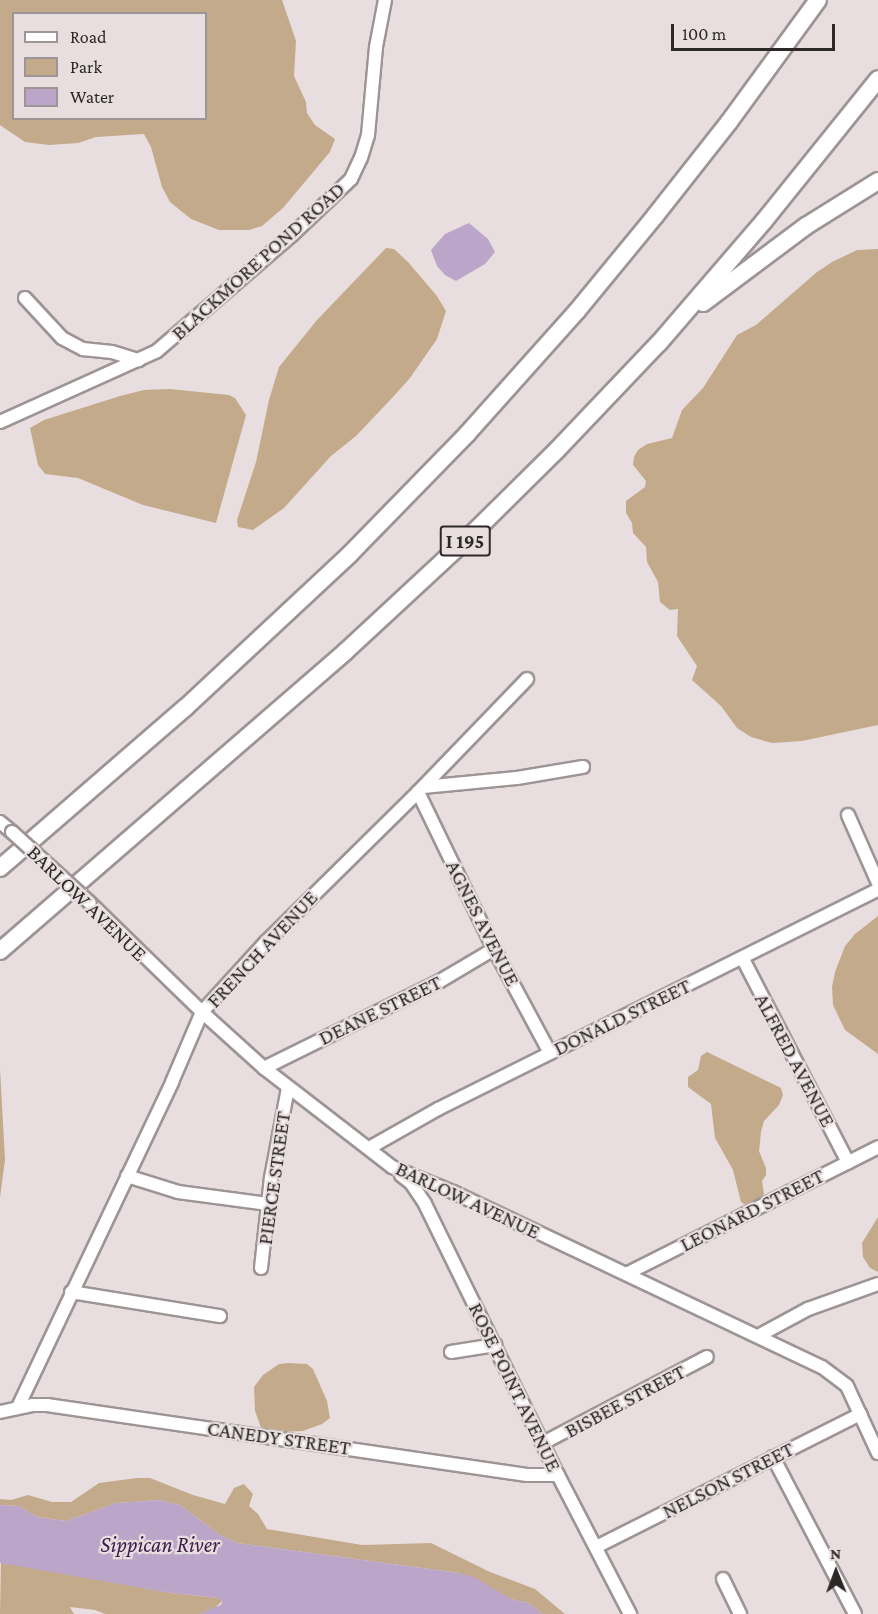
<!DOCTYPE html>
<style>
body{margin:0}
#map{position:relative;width:878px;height:1614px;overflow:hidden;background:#e9dedf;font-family:"Crimson Pro",serif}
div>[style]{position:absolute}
.green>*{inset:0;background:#c3aa8a}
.water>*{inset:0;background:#bba5c8}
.roads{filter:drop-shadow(2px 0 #9e9495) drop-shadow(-2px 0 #9e9495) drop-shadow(0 2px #9e9495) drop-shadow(0 -2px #9e9495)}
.minor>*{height:12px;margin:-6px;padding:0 6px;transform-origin:6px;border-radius:6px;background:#fff}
.highway>*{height:16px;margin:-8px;padding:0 8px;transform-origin:8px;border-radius:8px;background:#fff}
.bridges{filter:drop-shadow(2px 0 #9e9495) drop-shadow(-2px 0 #9e9495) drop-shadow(0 2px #9e9495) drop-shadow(0 -2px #9e9495)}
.minor-bridge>*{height:12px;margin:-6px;padding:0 6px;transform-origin:6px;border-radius:6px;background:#fff}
span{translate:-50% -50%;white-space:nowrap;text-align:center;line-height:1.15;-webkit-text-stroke:4.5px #e9dedf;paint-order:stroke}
.shield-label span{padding:2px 4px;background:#e9dedf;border:2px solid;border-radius:4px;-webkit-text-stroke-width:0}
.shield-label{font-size:20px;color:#2c2828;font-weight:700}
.street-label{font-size:21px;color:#2c2828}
.water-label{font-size:22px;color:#3c1d4b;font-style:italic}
.legend{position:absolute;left:12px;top:12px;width:195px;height:108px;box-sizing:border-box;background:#e9dedf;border:2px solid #9d9596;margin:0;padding:8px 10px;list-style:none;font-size:18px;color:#2c2828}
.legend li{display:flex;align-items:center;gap:12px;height:30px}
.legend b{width:30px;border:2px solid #9d9596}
.north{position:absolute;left:806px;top:1542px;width:60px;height:60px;-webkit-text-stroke:4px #e9dedf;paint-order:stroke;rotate:359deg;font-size:16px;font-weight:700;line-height:24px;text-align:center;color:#2c2828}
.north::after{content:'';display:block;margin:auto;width:21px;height:27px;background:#2c2828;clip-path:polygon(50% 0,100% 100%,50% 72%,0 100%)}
.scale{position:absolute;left:671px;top:24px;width:164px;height:27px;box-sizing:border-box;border:3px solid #2c2828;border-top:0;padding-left:8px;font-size:18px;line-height:21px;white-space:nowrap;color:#2c2828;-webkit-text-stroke:4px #e9dedf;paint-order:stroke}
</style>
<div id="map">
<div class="green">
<i style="clip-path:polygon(evenodd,0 0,282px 0,296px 41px,294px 76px,306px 102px,307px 113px,315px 125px,335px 139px,330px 152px,283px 208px,262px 226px,249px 230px,219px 230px,191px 219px,170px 202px,162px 187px,151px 147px,144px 134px,96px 137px,78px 143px,49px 145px,25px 142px,0 125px,0 0,14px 14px,206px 14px,206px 118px,14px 118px,14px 14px)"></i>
<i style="clip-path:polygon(386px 248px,394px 249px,408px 262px,437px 296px,446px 311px,437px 339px,410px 378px,393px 397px,356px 436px,331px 456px,284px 508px,253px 530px,238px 527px,237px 520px,256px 462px,269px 400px,279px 367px,317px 320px)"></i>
<i style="clip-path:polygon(878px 249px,878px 725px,802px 741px,772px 743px,751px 737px,737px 728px,721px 706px,692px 680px,697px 666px,677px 636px,678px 609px,670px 610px,660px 602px,658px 582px,647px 562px,646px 547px,633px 533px,632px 523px,626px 513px,626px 501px,645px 487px,646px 481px,633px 465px,634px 457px,638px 450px,647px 444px,672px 438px,682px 410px,703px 388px,737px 335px,756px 325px,817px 272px,832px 262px,857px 250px)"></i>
<i style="clip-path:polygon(170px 389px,229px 395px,235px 398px,246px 415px,216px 523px,143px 505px,78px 478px,45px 474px,38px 465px,30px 428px,44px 420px,120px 396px,144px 390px)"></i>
<i style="clip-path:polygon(878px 916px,878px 1054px,845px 1030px,833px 1005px,832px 987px,835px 972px,845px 946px,855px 934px)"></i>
<i style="clip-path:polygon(707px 1052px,781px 1088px,783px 1095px,779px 1105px,764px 1121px,761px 1132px,759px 1151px,766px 1168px,766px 1175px,762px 1181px,764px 1194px,755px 1205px,747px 1206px,741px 1202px,733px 1170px,715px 1138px,711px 1104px,688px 1087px,688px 1077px,698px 1070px,701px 1056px)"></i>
<i style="clip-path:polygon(0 1068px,5px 1160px,0 1198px)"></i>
<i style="clip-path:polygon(878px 1217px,878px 1272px,870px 1268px,863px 1257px,862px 1243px)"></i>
<i style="clip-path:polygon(289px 1363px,307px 1364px,313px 1369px,327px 1401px,330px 1418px,322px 1424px,303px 1431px,263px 1433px,255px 1411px,254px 1387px,263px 1375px,279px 1364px)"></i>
<i style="clip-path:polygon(137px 1478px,150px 1478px,193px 1495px,225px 1504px,234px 1488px,244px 1484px,253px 1494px,249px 1506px,258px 1514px,267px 1529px,362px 1545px,431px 1543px,490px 1572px,535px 1589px,565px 1614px,543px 1614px,528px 1603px,511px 1599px,459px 1573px,237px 1543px,220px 1535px,180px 1505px,159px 1500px,116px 1503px,66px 1521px,37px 1517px,19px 1506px,0 1505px,0 1499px,11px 1500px,28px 1495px,52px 1502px,71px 1502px,99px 1483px)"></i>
<i style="clip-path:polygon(1px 1562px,171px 1593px,219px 1598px,222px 1601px,214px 1609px,199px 1614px,105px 1614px,95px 1610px,70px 1607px,74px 1614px,0 1614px)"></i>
</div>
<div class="water">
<i style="clip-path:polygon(469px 223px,488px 239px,495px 252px,485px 264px,456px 281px,445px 275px,437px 266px,431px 250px,445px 234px)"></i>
<i style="clip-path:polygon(159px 1500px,180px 1505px,220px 1535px,237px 1543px,459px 1573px,474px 1577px,511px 1599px,528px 1603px,543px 1614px,199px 1614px,221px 1605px,222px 1601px,219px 1598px,171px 1593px,0 1563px,0 1505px,19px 1506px,37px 1517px,66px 1521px,116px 1503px)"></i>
</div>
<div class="roads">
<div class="minor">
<i style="left:25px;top:298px;width:54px;rotate:47.2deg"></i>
<i style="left:62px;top:338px;width:24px;rotate:28deg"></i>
<i style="left:83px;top:349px;width:29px;rotate:6deg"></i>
<i style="left:112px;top:352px;width:28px;rotate:17deg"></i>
<i style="left:0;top:422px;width:172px;rotate:-24.3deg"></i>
<i style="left:157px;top:351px;width:178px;rotate:-40.7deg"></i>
<i style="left:292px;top:235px;width:81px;rotate:-43.5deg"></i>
<i style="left:351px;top:179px;width:23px;rotate:-65deg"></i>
<i style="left:361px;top:158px;width:24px;rotate:-73deg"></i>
<i style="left:368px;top:135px;width:88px;rotate:-84.8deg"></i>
<i style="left:376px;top:47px;width:48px;rotate:-79.2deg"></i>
<i style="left:423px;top:787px;width:94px;rotate:-5.5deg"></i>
<i style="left:517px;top:778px;width:67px;rotate:-9.5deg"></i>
<i style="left:418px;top:792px;width:174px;rotate:64.2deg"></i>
<i style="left:494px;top:949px;width:118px;rotate:61.7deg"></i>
<i style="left:848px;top:815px;width:74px;rotate:66.2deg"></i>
<i style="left:0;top:822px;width:16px;rotate:40deg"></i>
<i style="left:90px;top:903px;width:156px;rotate:44.2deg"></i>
<i style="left:202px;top:1012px;width:84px;rotate:42.1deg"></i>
<i style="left:264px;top:1068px;width:162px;rotate:37.7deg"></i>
<i style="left:392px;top:1167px;width:66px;rotate:22.3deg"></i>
<i style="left:453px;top:1192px;width:408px;rotate:25.4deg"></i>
<i style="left:822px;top:1367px;width:31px;rotate:37deg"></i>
<i style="left:847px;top:1386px;width:74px;rotate:65.2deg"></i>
<i style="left:743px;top:959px;width:229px;rotate:62.7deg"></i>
<i style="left:264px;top:1068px;width:196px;rotate:-26.3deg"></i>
<i style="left:440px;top:981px;width:63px;rotate:-30.7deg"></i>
<i style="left:369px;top:1148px;width:79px;rotate:-29.5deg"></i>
<i style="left:438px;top:1109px;width:491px;rotate:-26.5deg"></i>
<i style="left:401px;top:1175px;width:13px;rotate:39deg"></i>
<i style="left:411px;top:1183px;width:25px;rotate:56deg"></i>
<i style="left:425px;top:1204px;width:302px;rotate:63.9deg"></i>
<i style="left:558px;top:1475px;width:157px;rotate:62.6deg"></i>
<i style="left:127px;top:1176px;width:53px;rotate:17.4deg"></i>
<i style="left:178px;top:1192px;width:91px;rotate:7.6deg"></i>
<i style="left:261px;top:1268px;width:91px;rotate:-83.7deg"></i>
<i style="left:271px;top:1178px;width:92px;rotate:-79.3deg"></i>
<i style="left:626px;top:1274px;width:282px;rotate:-26.7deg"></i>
<i style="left:71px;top:1292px;width:151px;rotate:9.2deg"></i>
<i style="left:758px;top:1336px;width:57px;rotate:-28.4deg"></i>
<i style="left:808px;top:1309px;width:74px;rotate:-19.7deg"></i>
<i style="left:451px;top:1352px;width:45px;rotate:-9deg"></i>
<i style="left:18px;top:1407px;width:360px;rotate:-64.6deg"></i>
<i style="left:172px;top:1082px;width:76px;rotate:-66.8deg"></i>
<i style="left:202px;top:1012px;width:95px;rotate:-47.6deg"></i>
<i style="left:266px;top:942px;width:214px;rotate:-44.6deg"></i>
<i style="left:418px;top:792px;width:157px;rotate:-46deg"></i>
<i style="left:0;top:1412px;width:34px;rotate:-12deg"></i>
<i style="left:33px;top:1405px;width:14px"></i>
<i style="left:47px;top:1405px;width:485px;rotate:8.3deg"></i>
<i style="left:527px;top:1475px;width:31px"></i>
<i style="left:543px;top:1443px;width:185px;rotate:-27.7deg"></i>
<i style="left:773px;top:1457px;width:177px;rotate:62.4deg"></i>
<i style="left:596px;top:1547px;width:296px;rotate:-26.7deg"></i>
<i style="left:723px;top:1579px;width:39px;rotate:64deg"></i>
</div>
<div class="highway">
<i style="left:703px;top:303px;width:129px;rotate:-36.8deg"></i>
<i style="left:806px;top:226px;width:85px;rotate:-32deg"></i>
<i style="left:0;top:868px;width:245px;rotate:-40.9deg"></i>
<i style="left:185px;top:708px;width:226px;rotate:-43deg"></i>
<i style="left:350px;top:554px;width:168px;rotate:-45.7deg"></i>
<i style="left:467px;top:434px;width:165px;rotate:-48.2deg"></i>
<i style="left:577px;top:311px;width:123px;rotate:-50.6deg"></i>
<i style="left:655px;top:216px;width:120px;rotate:-51.8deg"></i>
<i style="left:729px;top:122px;width:151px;rotate:-53.9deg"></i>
<i style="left:0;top:951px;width:457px;rotate:-40.9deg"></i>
<i style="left:345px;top:652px;width:166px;rotate:-42.8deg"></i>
<i style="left:467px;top:539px;width:125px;rotate:-44.7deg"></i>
<i style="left:556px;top:451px;width:149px;rotate:-46.4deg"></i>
<i style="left:659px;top:343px;width:161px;rotate:-49.3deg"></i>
<i style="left:764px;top:221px;width:182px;rotate:-51.2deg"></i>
</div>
</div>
<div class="bridges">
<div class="minor-bridge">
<i style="left:12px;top:832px;width:105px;rotate:42.3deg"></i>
</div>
</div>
<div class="shield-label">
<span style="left:465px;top:541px">I 195</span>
</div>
<div class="street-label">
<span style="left:258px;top:261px;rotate:-42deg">BLACKMORE POND ROAD</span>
<span style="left:87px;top:903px;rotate:44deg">BARLOW AVENUE</span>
<span style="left:483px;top:923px;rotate:63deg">AGNES AVENUE</span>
<span style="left:262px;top:949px;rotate:-47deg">FRENCH AVENUE</span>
<span style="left:380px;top:1010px;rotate:-26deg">DEANE STREET</span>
<span style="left:622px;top:1017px;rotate:-26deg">DONALD STREET</span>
<span style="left:795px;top:1060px;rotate:62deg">ALFRED AVENUE</span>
<span style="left:274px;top:1178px;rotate:-82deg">PIERCE STREET</span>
<span style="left:468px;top:1200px;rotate:25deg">BARLOW AVENUE</span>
<span style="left:752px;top:1210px;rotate:-27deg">LEONARD STREET</span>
<span style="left:515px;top:1387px;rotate:64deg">ROSE POINT AVENUE</span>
<span style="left:625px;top:1401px;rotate:-28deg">BISBEE STREET</span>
<span style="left:279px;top:1438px;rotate:8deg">CANEDY STREET</span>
<span style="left:728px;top:1480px;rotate:-27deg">NELSON STREET</span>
</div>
<div class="water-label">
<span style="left:160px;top:1545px">Sippican River</span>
</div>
<ul class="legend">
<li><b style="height:8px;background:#fff"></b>Road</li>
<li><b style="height:16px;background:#c3aa8a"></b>Park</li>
<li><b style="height:16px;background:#bba5c8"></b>Water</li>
</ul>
<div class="north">N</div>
<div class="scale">100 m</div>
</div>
